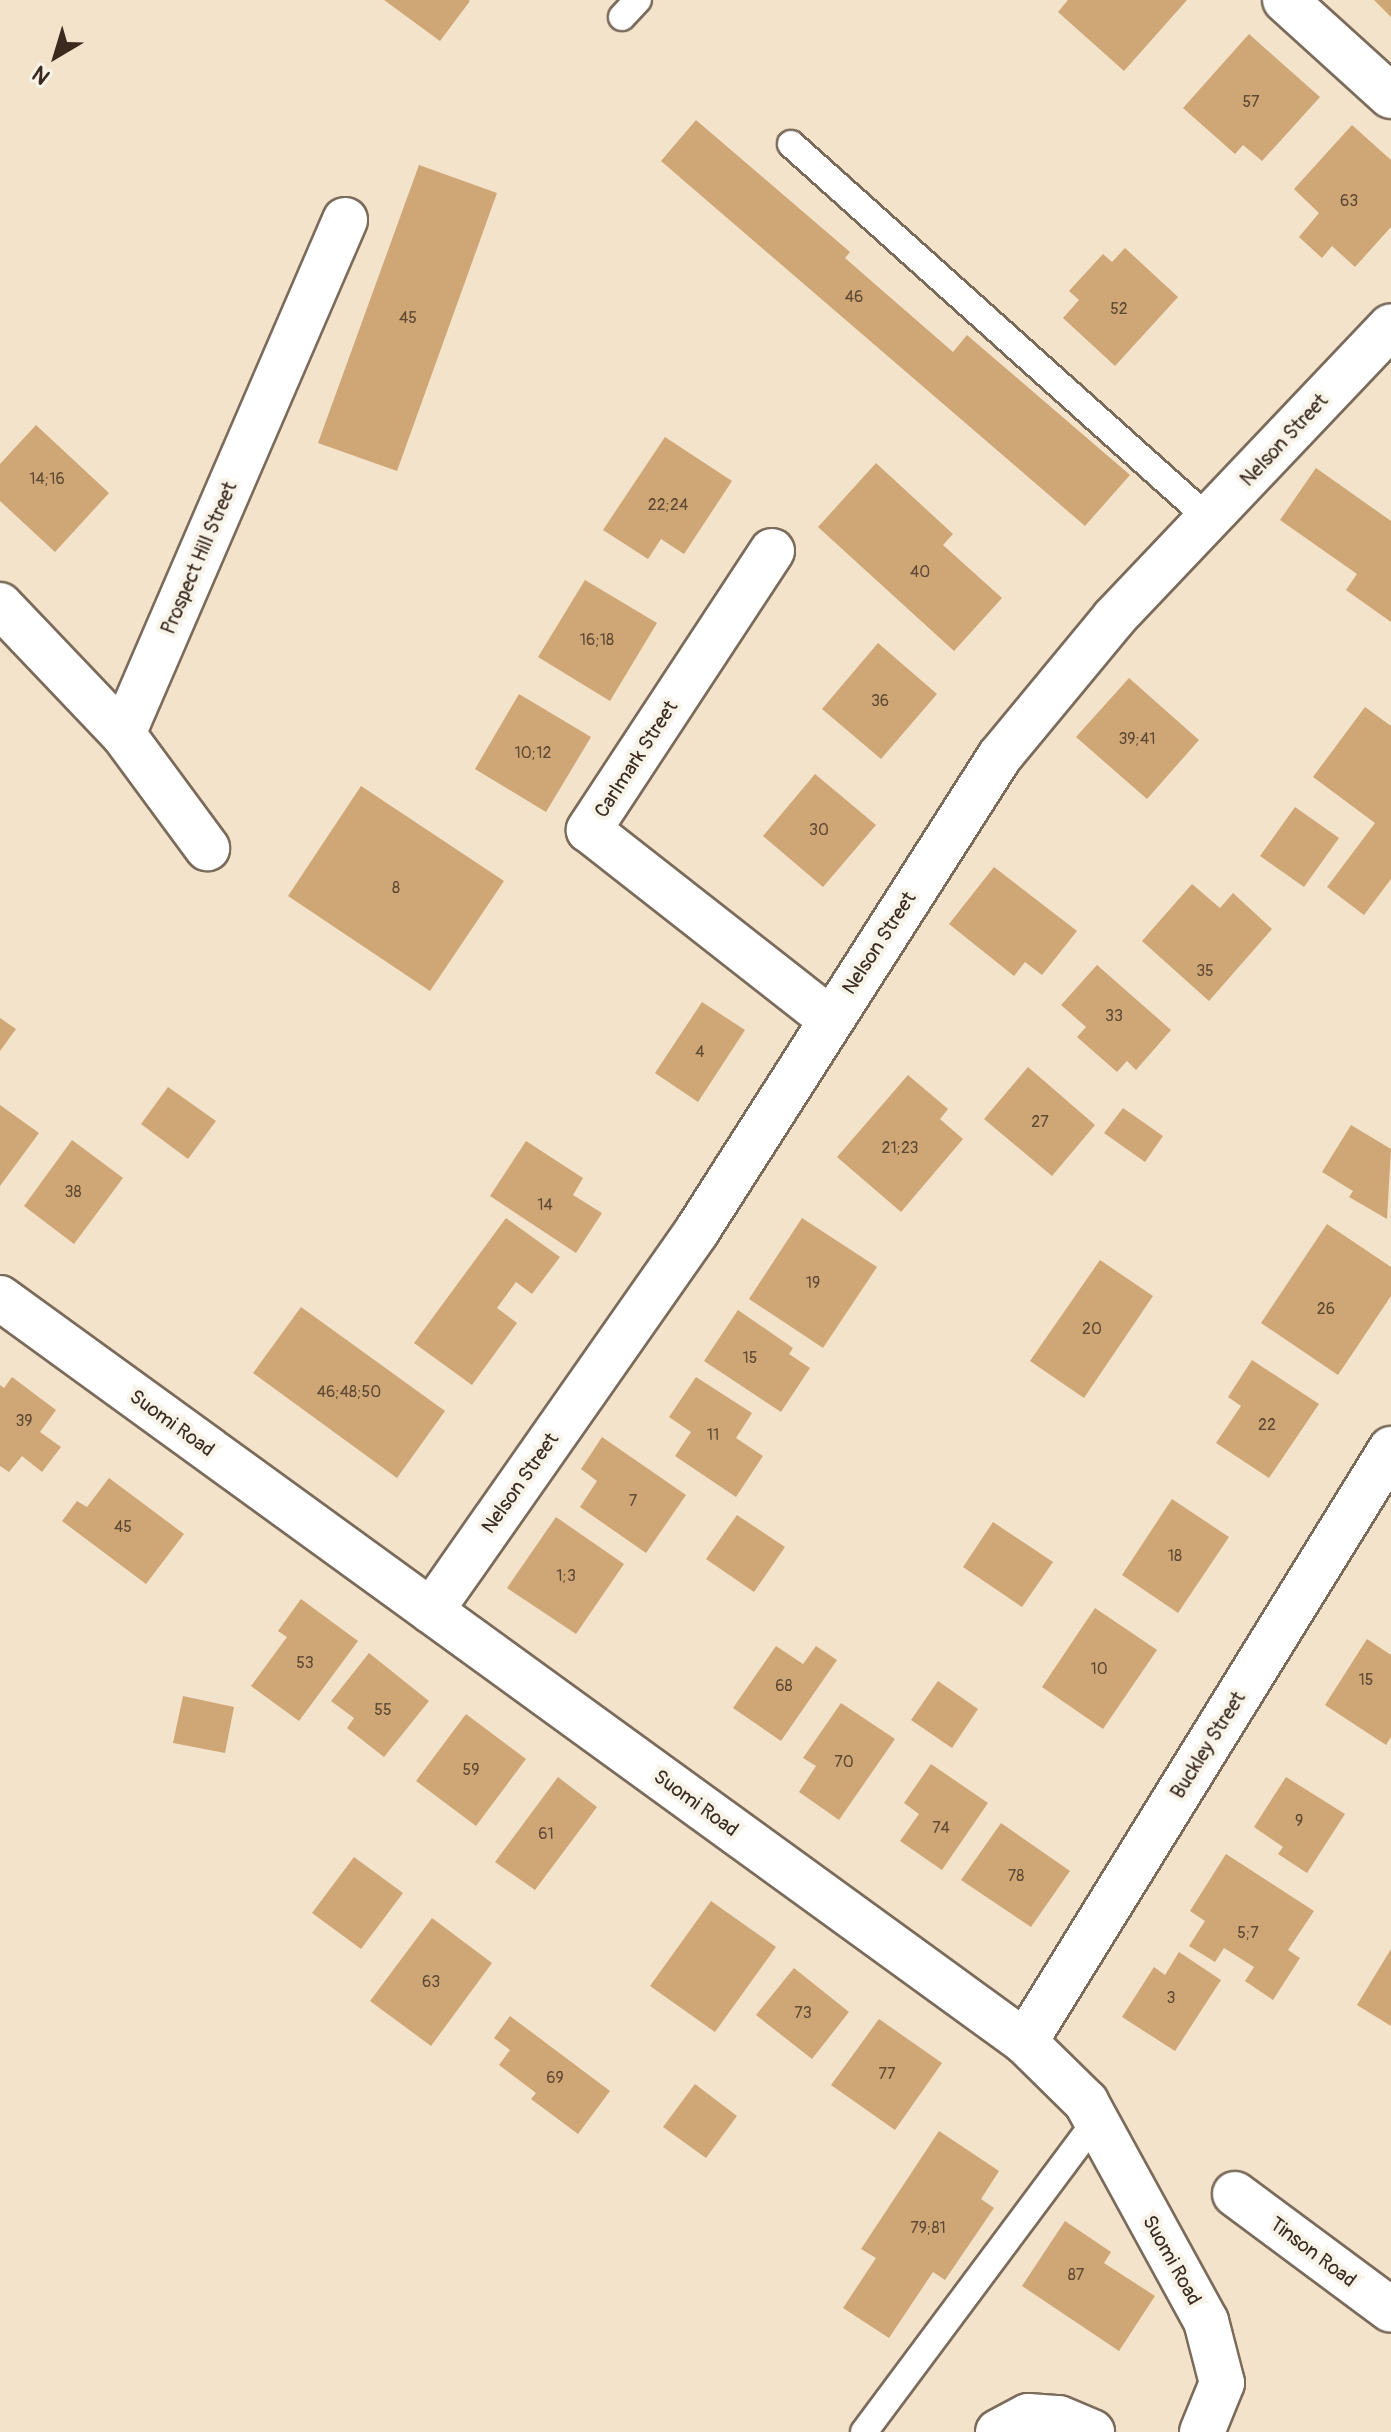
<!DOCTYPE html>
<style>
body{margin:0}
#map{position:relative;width:1391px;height:2432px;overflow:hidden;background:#f3e3cb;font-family:Pangolin,sans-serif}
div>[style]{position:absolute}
.building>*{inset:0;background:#cfa776}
.roads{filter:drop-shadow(2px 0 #7b6b5b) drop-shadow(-2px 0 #7b6b5b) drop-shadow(0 2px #7b6b5b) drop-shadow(0 -2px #7b6b5b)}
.service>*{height:26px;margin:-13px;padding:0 13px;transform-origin:13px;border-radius:13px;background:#fff}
.minor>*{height:44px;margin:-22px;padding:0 22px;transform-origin:22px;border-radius:22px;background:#fff}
span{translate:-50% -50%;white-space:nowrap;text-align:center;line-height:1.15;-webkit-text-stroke:8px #f7f3e8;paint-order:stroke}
.number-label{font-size:16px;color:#604934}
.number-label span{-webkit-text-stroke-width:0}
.street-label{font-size:20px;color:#3b2a1e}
.north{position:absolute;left:16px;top:16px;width:80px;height:80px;-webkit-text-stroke:6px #f7f3e8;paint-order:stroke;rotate:218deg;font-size:22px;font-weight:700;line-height:32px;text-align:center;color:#3b2a1e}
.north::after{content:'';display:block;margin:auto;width:28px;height:36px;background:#3b2a1e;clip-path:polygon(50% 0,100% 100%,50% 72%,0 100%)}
</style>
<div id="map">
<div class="building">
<i style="clip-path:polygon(384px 0,468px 0,470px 1px,440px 41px)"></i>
<i style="clip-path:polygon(1068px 0,1187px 0,1124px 71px,1058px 12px)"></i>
<i style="clip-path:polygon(1374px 0,1391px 0,1391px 17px)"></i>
<i style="clip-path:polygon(1249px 34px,1320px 97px,1262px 161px,1243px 145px,1235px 154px,1183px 108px)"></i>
<i style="clip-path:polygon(696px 120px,850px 252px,845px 258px,953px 352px,967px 335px,1130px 475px,1085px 526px,661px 161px)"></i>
<i style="clip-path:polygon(1352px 125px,1391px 160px,1391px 227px,1355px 267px,1332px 246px,1322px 258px,1299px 237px,1319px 213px,1294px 189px)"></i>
<i style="clip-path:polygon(419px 165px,497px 193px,397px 471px,318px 443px)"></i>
<i style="clip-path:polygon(1125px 248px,1178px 297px,1115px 366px,1063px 318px,1079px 300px,1069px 291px,1103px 254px,1112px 262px)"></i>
<i style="clip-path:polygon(36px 425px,109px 493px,55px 552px,0 501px,0 464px)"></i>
<i style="clip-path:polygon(665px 437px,732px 481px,684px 554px,661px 539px,648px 559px,603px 530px)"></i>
<i style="clip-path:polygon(876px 463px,953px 534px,943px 545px,1002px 598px,954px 651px,818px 527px)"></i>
<i style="clip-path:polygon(1316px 468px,1391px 521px,1391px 622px,1346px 590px,1357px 574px,1280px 520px)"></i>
<i style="clip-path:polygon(585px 580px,657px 623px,610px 701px,538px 657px)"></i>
<i style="clip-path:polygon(878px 643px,937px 694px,881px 759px,822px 709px)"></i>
<i style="clip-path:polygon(1129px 678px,1199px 740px,1147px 799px,1076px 737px)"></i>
<i style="clip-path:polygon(519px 694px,591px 737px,546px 812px,475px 769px)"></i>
<i style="clip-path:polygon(1365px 707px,1391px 726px,1391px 879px,1364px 915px,1327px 887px,1375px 823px,1313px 777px)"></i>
<i style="clip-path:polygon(815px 774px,876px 825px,823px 887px,763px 836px)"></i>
<i style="clip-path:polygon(361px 786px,504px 881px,430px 991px,288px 896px)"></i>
<i style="clip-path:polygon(1295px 807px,1339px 838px,1304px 887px,1260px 856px)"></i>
<i style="clip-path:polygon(994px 867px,1077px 931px,1042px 975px,1025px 962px,1014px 976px,949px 924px)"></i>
<i style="clip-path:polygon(1192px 884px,1220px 908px,1233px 893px,1272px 929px,1209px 1001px,1142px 941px)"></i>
<i style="clip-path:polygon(1097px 965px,1171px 1030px,1136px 1070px,1127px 1061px,1117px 1072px,1077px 1037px,1086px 1027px,1061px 1005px)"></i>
<i style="clip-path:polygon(702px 1002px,745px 1030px,698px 1102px,655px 1073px)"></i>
<i style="clip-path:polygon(0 1018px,16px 1029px,0 1051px)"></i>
<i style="clip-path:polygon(1028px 1067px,1095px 1125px,1052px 1176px,984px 1119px)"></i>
<i style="clip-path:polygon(908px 1075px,948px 1109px,940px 1119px,963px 1139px,901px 1212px,837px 1157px)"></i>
<i style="clip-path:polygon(168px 1087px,216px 1121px,188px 1159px,141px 1124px)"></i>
<i style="clip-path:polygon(0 1105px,39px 1133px,0 1186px)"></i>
<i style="clip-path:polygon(1123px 1108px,1163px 1136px,1145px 1162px,1104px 1133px)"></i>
<i style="clip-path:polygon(1351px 1125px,1391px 1149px,1387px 1219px,1349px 1197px,1353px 1191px,1322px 1172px)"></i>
<i style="clip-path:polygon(72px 1140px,123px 1178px,74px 1244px,24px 1206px)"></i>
<i style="clip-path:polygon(526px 1141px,583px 1178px,573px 1195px,602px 1213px,576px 1253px,490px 1196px)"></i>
<i style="clip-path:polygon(506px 1218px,560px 1257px,532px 1294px,516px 1282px,497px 1308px,517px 1323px,472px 1385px,414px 1343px)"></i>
<i style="clip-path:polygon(802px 1218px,877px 1267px,823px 1348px,749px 1299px)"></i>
<i style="clip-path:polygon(1327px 1224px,1391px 1267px,1391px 1296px,1338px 1375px,1261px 1323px)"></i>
<i style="clip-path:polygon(1100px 1260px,1153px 1296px,1084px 1398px,1030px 1361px)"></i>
<i style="clip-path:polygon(301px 1307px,445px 1411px,397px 1478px,253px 1373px)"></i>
<i style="clip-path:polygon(738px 1310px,793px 1348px,789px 1354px,810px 1368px,781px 1412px,704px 1361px)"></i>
<i style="clip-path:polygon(1252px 1360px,1319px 1404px,1269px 1478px,1216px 1443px,1241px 1406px,1228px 1397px)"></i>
<i style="clip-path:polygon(12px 1377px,56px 1410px,40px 1432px,61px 1447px,42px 1472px,22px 1456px,9px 1472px,0 1466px,0 1385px,4px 1388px)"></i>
<i style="clip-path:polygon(696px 1377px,752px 1413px,736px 1438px,763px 1456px,736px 1497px,675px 1456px,691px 1432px,669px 1417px)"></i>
<i style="clip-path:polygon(602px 1437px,686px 1495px,646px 1553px,580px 1507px,597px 1481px,581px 1469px)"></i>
<i style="clip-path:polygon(109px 1478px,184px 1534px,146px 1584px,62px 1521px,77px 1501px,87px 1507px)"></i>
<i style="clip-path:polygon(1172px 1499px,1229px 1537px,1178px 1613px,1122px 1575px)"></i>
<i style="clip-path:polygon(737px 1515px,785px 1547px,754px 1592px,706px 1559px)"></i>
<i style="clip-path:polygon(556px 1517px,624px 1564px,576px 1634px,507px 1588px)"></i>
<i style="clip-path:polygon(993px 1522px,1053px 1562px,1022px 1607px,963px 1567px)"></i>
<i style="clip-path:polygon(301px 1599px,358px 1641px,299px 1721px,251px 1686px,287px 1637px,278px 1631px)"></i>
<i style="clip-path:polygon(1095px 1608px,1157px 1650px,1103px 1729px,1042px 1687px)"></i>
<i style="clip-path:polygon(1367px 1639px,1391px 1655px,1391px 1737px,1386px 1745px,1325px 1705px)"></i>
<i style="clip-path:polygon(776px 1646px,803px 1664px,816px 1646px,837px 1660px,781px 1741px,733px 1708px)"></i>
<i style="clip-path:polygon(369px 1653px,429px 1701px,384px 1757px,347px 1728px,354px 1718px,331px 1701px)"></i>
<i style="clip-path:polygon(938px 1681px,978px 1709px,952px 1748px,911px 1720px)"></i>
<i style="clip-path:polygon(183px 1696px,234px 1707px,225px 1753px,173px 1743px)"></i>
<i style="clip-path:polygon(841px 1703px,895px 1739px,839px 1820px,799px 1792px,816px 1766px,803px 1758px)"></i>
<i style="clip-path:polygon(466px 1714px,526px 1759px,476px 1826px,416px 1781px)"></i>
<i style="clip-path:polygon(931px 1764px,988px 1803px,942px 1870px,900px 1841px,919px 1814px,904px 1803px)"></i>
<i style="clip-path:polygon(558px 1777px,597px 1807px,535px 1890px,495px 1862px)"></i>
<i style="clip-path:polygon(1286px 1777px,1345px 1814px,1307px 1873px,1278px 1854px,1283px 1847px,1254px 1827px)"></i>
<i style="clip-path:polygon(1001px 1823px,1070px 1871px,1031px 1927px,961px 1880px)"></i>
<i style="clip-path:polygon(1226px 1854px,1314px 1911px,1288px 1950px,1300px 1958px,1273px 2000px,1245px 1981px,1254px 1967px,1224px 1948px,1215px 1962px,1189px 1946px,1205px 1921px,1190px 1911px)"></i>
<i style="clip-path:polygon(354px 1857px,403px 1893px,361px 1949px,312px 1913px)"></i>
<i style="clip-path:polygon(711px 1901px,776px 1947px,715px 2032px,650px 1986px)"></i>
<i style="clip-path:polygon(432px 1918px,492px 1963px,431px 2046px,370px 2001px)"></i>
<i style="clip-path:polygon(1391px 1949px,1391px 2026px,1357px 2005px)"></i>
<i style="clip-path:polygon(1179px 1952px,1221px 1980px,1175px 2051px,1122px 2017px,1154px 1967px,1165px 1975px)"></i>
<i style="clip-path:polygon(794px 1968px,849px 2012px,812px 2059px,756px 2015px)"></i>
<i style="clip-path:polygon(510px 2016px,610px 2091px,578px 2134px,531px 2099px,536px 2093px,499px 2065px,510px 2050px,494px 2038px)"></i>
<i style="clip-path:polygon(879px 2019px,942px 2063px,895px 2130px,831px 2085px)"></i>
<i style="clip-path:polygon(695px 2084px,737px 2116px,706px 2158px,663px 2127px)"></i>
<i style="clip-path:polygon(939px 2131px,999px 2171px,981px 2199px,994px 2208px,945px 2280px,933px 2272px,889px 2338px,843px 2308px,876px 2258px,861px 2249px)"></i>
<i style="clip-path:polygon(1065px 2221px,1111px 2252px,1104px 2263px,1155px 2296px,1119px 2351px,1022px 2286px)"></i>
</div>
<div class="roads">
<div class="service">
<i style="left:622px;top:17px;width:23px;rotate:-47deg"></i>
<i style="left:791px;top:144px;width:562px;rotate:41.9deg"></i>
<i style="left:864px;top:2432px;width:387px;rotate:-53.3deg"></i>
</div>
<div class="minor">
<i style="left:1285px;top:0;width:143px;rotate:42.2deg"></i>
<i style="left:772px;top:551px;width:334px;rotate:123.3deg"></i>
<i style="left:589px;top:830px;width:306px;rotate:38.1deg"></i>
<i style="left:0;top:605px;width:178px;rotate:46.4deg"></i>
<i style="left:123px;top:734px;width:142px;rotate:53.6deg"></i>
<i style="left:123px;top:734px;width:560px;rotate:-66.64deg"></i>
<i style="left:0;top:1298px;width:1267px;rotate:35.97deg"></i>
<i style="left:1025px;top:2042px;width:86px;rotate:44.5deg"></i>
<i style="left:1086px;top:2102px;width:250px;rotate:61.3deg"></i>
<i style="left:1206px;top:2321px;width:64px;rotate:75.5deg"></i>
<i style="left:1222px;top:2383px;width:53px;rotate:112.2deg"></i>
<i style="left:431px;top:1611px;width:464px;rotate:-55deg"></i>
<i style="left:697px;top:1231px;width:563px;rotate:-57.47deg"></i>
<i style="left:1000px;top:756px;width:179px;rotate:-50.4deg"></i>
<i style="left:1114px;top:618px;width:402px;rotate:-46.5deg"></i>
<i style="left:1025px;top:2042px;width:697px;rotate:-58.32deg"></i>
<i style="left:1235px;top:2194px;width:194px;rotate:36.6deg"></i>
<i style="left:998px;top:2432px;width:34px;rotate:-28deg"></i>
<i style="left:1028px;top:2416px;width:31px;rotate:4deg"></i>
<i style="left:1059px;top:2418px;width:36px;rotate:23deg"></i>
</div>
</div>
<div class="number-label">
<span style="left:1251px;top:102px">57</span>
<span style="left:1349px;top:201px">63</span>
<span style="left:854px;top:297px">46</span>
<span style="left:1119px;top:309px">52</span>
<span style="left:408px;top:318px">45</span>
<span style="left:47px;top:479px">14;16</span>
<span style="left:668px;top:505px">22;24</span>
<span style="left:920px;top:572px">40</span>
<span style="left:597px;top:640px">16;18</span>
<span style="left:880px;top:701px">36</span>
<span style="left:1137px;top:739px">39;41</span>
<span style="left:533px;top:753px">10;12</span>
<span style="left:819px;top:830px">30</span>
<span style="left:396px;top:888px">8</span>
<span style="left:1205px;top:971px">35</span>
<span style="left:1114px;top:1016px">33</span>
<span style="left:700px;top:1052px">4</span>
<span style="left:1040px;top:1122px">27</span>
<span style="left:900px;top:1148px">21;23</span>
<span style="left:73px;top:1192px">38</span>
<span style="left:545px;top:1205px">14</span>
<span style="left:813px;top:1283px">19</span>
<span style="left:1326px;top:1309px">26</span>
<span style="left:1092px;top:1329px">20</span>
<span style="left:750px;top:1358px">15</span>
<span style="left:349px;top:1392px">46;48;50</span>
<span style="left:24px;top:1421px">39</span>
<span style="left:1267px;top:1425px">22</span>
<span style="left:713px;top:1435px">11</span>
<span style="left:633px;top:1501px">7</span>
<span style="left:123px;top:1527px">45</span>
<span style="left:1175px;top:1556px">18</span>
<span style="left:566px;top:1576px">1;3</span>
<span style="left:305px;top:1663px">53</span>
<span style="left:1099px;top:1669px">10</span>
<span style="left:1366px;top:1680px">15</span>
<span style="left:784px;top:1686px">68</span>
<span style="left:383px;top:1710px">55</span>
<span style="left:844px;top:1762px">70</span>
<span style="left:471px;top:1770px">59</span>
<span style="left:1299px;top:1821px">9</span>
<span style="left:941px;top:1828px">74</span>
<span style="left:546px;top:1834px">61</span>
<span style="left:1016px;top:1876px">78</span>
<span style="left:1248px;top:1933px">5;7</span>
<span style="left:431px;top:1982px">63</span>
<span style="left:1171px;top:1998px">3</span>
<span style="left:803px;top:2013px">73</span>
<span style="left:887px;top:2074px">77</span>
<span style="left:555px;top:2078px">69</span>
<span style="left:928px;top:2228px">79;81</span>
<span style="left:1076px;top:2275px">87</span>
</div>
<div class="street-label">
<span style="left:1284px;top:440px;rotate:-47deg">Nelson Street</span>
<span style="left:199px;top:558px;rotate:-67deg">Prospect Hill Street</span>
<span style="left:636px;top:759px;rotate:-57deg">Carlmark Street</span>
<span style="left:879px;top:943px;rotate:-57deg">Nelson Street</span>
<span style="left:172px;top:1423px;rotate:36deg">Suomi Road</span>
<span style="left:520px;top:1483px;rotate:-55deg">Nelson Street</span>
<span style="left:1208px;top:1745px;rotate:-58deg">Buckley Street</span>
<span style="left:696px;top:1803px;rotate:36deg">Suomi Road</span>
<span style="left:1313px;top:2252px;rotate:37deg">Tinson Road</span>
<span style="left:1172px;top:2260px;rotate:61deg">Suomi Road</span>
</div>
<div class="north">N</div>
</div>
